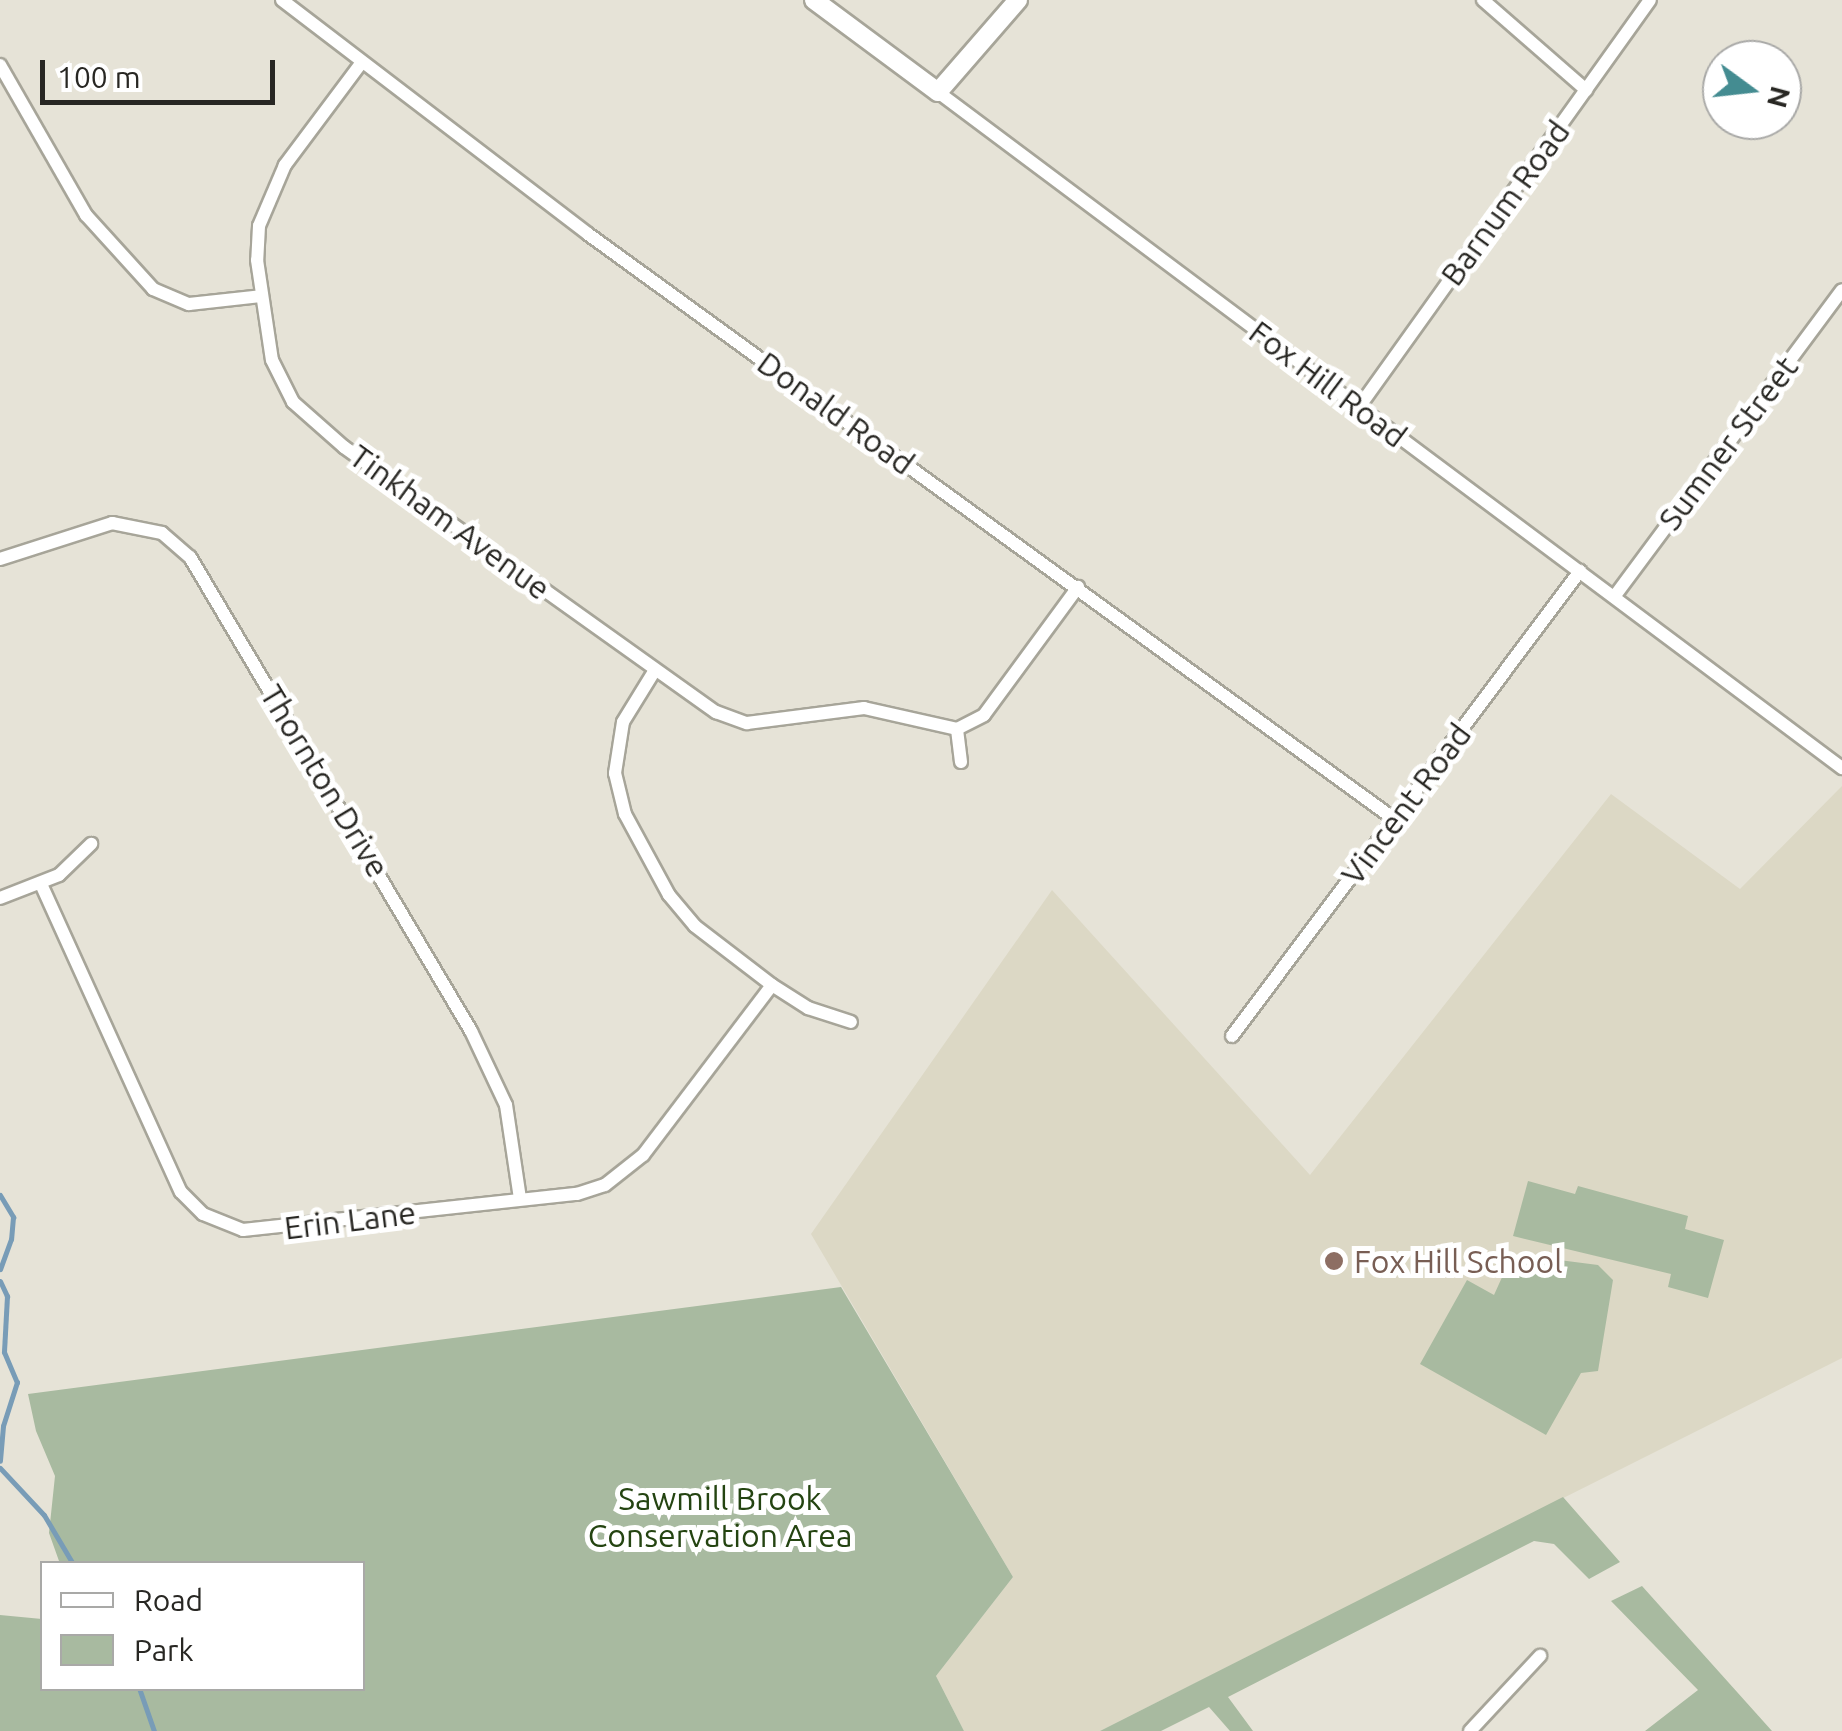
<!DOCTYPE html>
<style>
body{margin:0}
#map{position:relative;width:1842px;height:1731px;overflow:hidden;background:#e6e3d7;font-family:Ubuntu,sans-serif}
div>[style]{position:absolute}
.built>*{inset:0;background:#dcd8c5}
.green>*{inset:0;background:#a8baa0}
.stream>*{height:5px;margin:-2.5px;padding:0 2.5px;transform-origin:2.5px;border-radius:2.5px;background:#789cb7}
.roads{filter:drop-shadow(2px 0 #a7a599) drop-shadow(-2px 0 #a7a599) drop-shadow(0 2px #a7a599) drop-shadow(0 -2px #a7a599)}
.street>*{height:12px;margin:-6px;padding:0 6px;transform-origin:6px;border-radius:6px;background:#fff}
.secondary>*{height:18px;margin:-9px;padding:0 9px;transform-origin:9px;border-radius:9px;background:#fff}
.dots>*{width:28px;height:28px;translate:-50% -50%;box-sizing:border-box;border:5px solid #fff;border-radius:50%}
span{translate:-50% -50%;white-space:nowrap;text-align:center;line-height:1.15;-webkit-text-stroke:10px #fff;paint-order:stroke}
.street-label{font-size:32px;color:#282723}
.education-label{font-size:32px;color:#785e54}
.left{translate:0 -50%;text-align:left}
.park-label{font-size:32px;color:#244411}
.legend{position:absolute;left:40px;top:1561px;width:325px;height:130px;box-sizing:border-box;background:#fff;border:2px solid #a9a9a7;margin:0;padding:12px 18px;list-style:none;font-size:30px;color:#282723}
.legend li{display:flex;align-items:center;gap:20px;height:50px}
.legend b{width:50px;border:2px solid #a9a9a7}
.north{position:absolute;left:1702px;top:40px;width:100px;height:100px;box-sizing:border-box;background:#fff;border:2px solid #a9a9a7;border-radius:50%;rotate:105deg;font-size:28px;font-weight:700;line-height:40px;text-align:center;color:#282723}
.north::after{content:'';display:block;margin:auto;width:35px;height:45px;background:#448c91;clip-path:polygon(50% 0,100% 100%,50% 72%,0 100%)}
.scale{position:absolute;left:40px;top:60px;width:235px;height:45px;box-sizing:border-box;border:5px solid #282723;border-top:0;padding-left:12px;font-size:30px;line-height:35px;white-space:nowrap;color:#282723;-webkit-text-stroke:8px #fff;paint-order:stroke}
</style>
<div id="map">
<div class="built">
<i style="clip-path:polygon(1842px 786px,1842px 1358px,1100px 1731px,964px 1731px,936px 1676px,1013px 1577px,811px 1234px,1052px 890px,1310px 1175px,1611px 794px,1740px 889px)"></i>
</div>
<div class="green">
<i style="clip-path:polygon(1528px 1181px,1575px 1194px,1578px 1186px,1688px 1216px,1685px 1229px,1724px 1240px,1708px 1298px,1668px 1287px,1671px 1274px,1513px 1236px)"></i>
<i style="clip-path:polygon(1521px 1255px,1598px 1265px,1613px 1280px,1598px 1371px,1581px 1373px,1546px 1435px,1420px 1364px,1467px 1280px,1494px 1295px,1508px 1264px)"></i>
<i style="clip-path:polygon(841px 1287px,1013px 1577px,936px 1676px,964px 1731px,0 1731px,0 1615px,42px 1619px,42px 1688px,362px 1688px,362px 1564px,59px 1561px,49px 1533px,55px 1476px,36px 1431px,28px 1394px)"></i>
<i style="clip-path:polygon(1563px 1497px,1620px 1562px,1589px 1579px,1554px 1544px,1534px 1541px,1228px 1697px,1253px 1731px,1230px 1731px,1209px 1707px,1161px 1731px,1100px 1731px)"></i>
<i style="clip-path:polygon(1642px 1586px,1772px 1731px,1645px 1731px,1698px 1690px,1611px 1601px)"></i>
</div>
<div class="stream">
<i style="left:0;top:1195px;width:26px;rotate:59deg"></i>
<i style="left:13px;top:1217px;width:22px;rotate:95deg"></i>
<i style="left:11px;top:1239px;width:32px;rotate:110deg"></i>
<i style="left:0;top:1281px;width:17px;rotate:65deg"></i>
<i style="left:7px;top:1296px;width:56px;rotate:93.1deg"></i>
<i style="left:4px;top:1352px;width:33px;rotate:67deg"></i>
<i style="left:17px;top:1382px;width:46px;rotate:107.7deg"></i>
<i style="left:3px;top:1426px;width:35px;rotate:95deg"></i>
<i style="left:0;top:1468px;width:64px;rotate:46.9deg"></i>
<i style="left:44px;top:1515px;width:57px;rotate:59.4deg"></i>
<i style="left:139px;top:1688px;width:46px;rotate:70.8deg"></i>
</div>
<div class="roads">
<div class="street">
<i style="left:282px;top:0;width:385px;rotate:37.4deg"></i>
<i style="left:588px;top:234px;width:996px;rotate:35.97deg"></i>
<i style="left:1483px;top:0;width:137px;rotate:41.1deg"></i>
<i style="left:362px;top:62px;width:129px;rotate:126.8deg"></i>
<i style="left:285px;top:165px;width:66px;rotate:113.1deg"></i>
<i style="left:259px;top:226px;width:34px;rotate:93deg"></i>
<i style="left:257px;top:260px;width:101px;rotate:81.5deg"></i>
<i style="left:272px;top:360px;width:47px;rotate:63.4deg"></i>
<i style="left:293px;top:402px;width:68px;rotate:41.4deg"></i>
<i style="left:344px;top:447px;width:457px;rotate:35.5deg"></i>
<i style="left:716px;top:712px;width:33px;rotate:20deg"></i>
<i style="left:747px;top:723px;width:118px;rotate:-7.3deg"></i>
<i style="left:864px;top:708px;width:95px;rotate:12.7deg"></i>
<i style="left:0;top:65px;width:173px;rotate:60.2deg"></i>
<i style="left:86px;top:215px;width:100px;rotate:47.8deg"></i>
<i style="left:153px;top:289px;width:39px;rotate:23deg"></i>
<i style="left:189px;top:304px;width:72px;rotate:-6.3deg"></i>
<i style="left:938px;top:92px;width:1129px;rotate:36.79deg"></i>
<i style="left:1359px;top:407px;width:500px;rotate:-54.44deg"></i>
<i style="left:0;top:559px;width:118px;rotate:-17.8deg"></i>
<i style="left:112px;top:523px;width:51px;rotate:11.3deg"></i>
<i style="left:162px;top:533px;width:37px;rotate:41deg"></i>
<i style="left:190px;top:557px;width:551px;rotate:59.34deg"></i>
<i style="left:471px;top:1031px;width:82px;rotate:64.7deg"></i>
<i style="left:506px;top:1105px;width:95px;rotate:81.5deg"></i>
<i style="left:1614px;top:597px;width:382px;rotate:-53.4deg"></i>
<i style="left:655px;top:670px;width:61px;rotate:121.6deg"></i>
<i style="left:623px;top:722px;width:52px;rotate:98.9deg"></i>
<i style="left:615px;top:773px;width:42px;rotate:76.3deg"></i>
<i style="left:625px;top:814px;width:92px;rotate:61.5deg"></i>
<i style="left:669px;top:895px;width:40px;rotate:50deg"></i>
<i style="left:695px;top:926px;width:97px;rotate:37.5deg"></i>
<i style="left:772px;top:985px;width:43px;rotate:32.6deg"></i>
<i style="left:808px;top:1008px;width:45px;rotate:18deg"></i>
<i style="left:961px;top:762px;width:33px;rotate:-97deg"></i>
<i style="left:957px;top:729px;width:30px;rotate:-27deg"></i>
<i style="left:984px;top:715px;width:159px;rotate:-53.7deg"></i>
<i style="left:41px;top:884px;width:338px;rotate:65.6deg"></i>
<i style="left:181px;top:1192px;width:31px;rotate:45deg"></i>
<i style="left:203px;top:1214px;width:43px;rotate:21.8deg"></i>
<i style="left:243px;top:1230px;width:336px;rotate:-6.2deg"></i>
<i style="left:577px;top:1194px;width:29px;rotate:-18deg"></i>
<i style="left:605px;top:1185px;width:48px;rotate:-38.3deg"></i>
<i style="left:643px;top:1155px;width:213px;rotate:-52.8deg"></i>
<i style="left:0;top:898px;width:63px;rotate:-21.3deg"></i>
<i style="left:59px;top:875px;width:45px;rotate:-44.1deg"></i>
<i style="left:1232px;top:1036px;width:581px;rotate:-53.19deg"></i>
<i style="left:1470px;top:1731px;width:103px;rotate:-47deg"></i>
</div>
<div class="secondary">
<i style="left:814px;top:0;width:154px;rotate:36.6deg"></i>
<i style="left:938px;top:92px;width:122px;rotate:-49deg"></i>
</div>
</div>
<div class="dots">
<i style="left:1334px;top:1261px;background:#8d6e63"></i>
</div>
<div class="street-label">
<span style="left:1505px;top:203px;rotate:-54deg">Barnum Road</span>
<span style="left:1328px;top:384px;rotate:37deg">Fox Hill Road</span>
<span style="left:836px;top:413px;rotate:36deg">Donald Road</span>
<span style="left:1728px;top:443px;rotate:-53deg">Sumner Street</span>
<span style="left:450px;top:522px;rotate:36deg">Tinkham Avenue</span>
<span style="left:325px;top:781px;rotate:59deg">Thornton Drive</span>
<span style="left:1406px;top:804px;rotate:-53deg">Vincent Road</span>
<span style="left:350px;top:1220px;rotate:-7deg">Erin Lane</span>
</div>
<div class="education-label">
<span class="left" style="left:1354px;top:1261px">Fox Hill School</span>
</div>
<div class="park-label">
<span style="left:720px;top:1517px">Sawmill Brook<br>Conservation Area</span>
</div>
<ul class="legend">
<li><b style="height:12px;background:#fff"></b>Road</li>
<li><b style="height:28px;background:#a8baa0"></b>Park</li>
</ul>
<div class="north">N</div>
<div class="scale">100 m</div>
</div>
